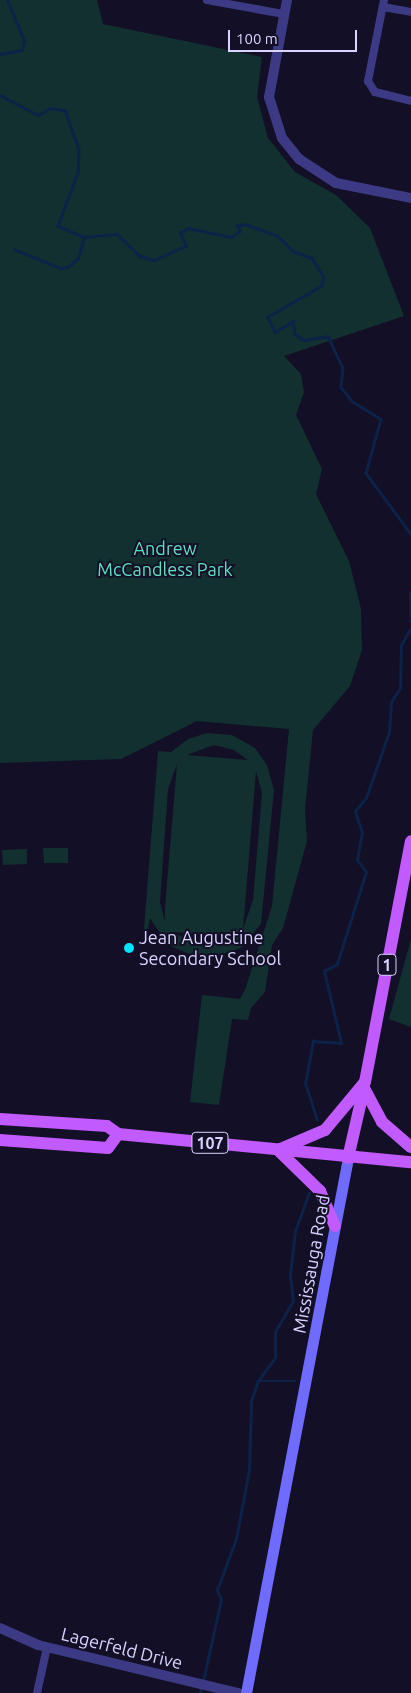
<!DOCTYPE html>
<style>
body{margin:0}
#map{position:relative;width:411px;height:1693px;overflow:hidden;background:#130f26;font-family:Ubuntu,sans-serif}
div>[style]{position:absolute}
.green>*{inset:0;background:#12302f}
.stream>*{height:2.5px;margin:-1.25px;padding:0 1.25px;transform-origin:1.25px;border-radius:1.25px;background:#0c2248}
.minor>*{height:8px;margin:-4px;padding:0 4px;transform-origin:4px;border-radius:4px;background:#3d3a85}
.tertiary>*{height:10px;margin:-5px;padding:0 5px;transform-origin:5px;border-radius:5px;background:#3d3a85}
.secondary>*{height:11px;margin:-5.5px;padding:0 5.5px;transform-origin:5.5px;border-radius:5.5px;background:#6f6bff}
.primary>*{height:12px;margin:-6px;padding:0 6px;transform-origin:6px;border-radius:6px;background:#c25bff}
.dots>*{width:14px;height:14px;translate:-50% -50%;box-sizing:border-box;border:2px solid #130f26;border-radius:50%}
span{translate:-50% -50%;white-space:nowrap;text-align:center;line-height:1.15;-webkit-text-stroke:4px #130f26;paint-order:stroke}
.shield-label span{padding:1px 4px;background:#130f26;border:1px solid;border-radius:4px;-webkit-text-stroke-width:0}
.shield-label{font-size:16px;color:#d9d4ff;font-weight:700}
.park-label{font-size:18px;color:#5fe0c0}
.poi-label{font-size:18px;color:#d9d4ff}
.left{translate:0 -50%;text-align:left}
.street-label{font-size:18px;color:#d9d4ff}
.scale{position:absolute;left:228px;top:30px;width:129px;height:22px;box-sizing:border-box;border:2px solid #d9d4ff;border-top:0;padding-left:6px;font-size:15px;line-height:18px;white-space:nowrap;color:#d9d4ff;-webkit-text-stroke:4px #130f26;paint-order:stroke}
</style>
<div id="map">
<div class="green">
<i style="clip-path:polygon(0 0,97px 0,103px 24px,262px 57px,257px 97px,268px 138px,295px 172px,336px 195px,370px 228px,404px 316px,284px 356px,301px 374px,304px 392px,296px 415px,322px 469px,316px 494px,349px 561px,361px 609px,362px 650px,350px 686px,313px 730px,305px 809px,307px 841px,283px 928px,272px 945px,265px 992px,251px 1008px,248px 1020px,232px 1019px,219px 1105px,190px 1102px,202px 995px,240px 999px,245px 990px,272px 906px,289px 729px,197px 721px,121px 759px,0 763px)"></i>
<i style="clip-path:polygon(evenodd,207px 733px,232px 735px,255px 748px,267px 765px,274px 790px,261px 924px,241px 948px,204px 960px,168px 945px,150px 918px,148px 929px,144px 929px,158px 751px,171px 752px,188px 739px,207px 733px,214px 745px,234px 750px,248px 760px,187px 755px,214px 745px,207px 733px,177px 764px,165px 907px,165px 922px,160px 902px,168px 789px,177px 764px,207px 733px,256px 771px,262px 793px,253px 900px,243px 929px,256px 771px,207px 733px,174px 933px,174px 932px,235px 937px,205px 947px,174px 933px)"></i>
<i style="clip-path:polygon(43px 848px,68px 848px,68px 863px,44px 863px)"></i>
<i style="clip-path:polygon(27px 849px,27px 864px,3px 865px,2px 850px)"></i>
<i style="clip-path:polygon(411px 939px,411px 1027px,389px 1019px)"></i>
</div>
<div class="stream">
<i style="left:0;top:54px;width:22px;rotate:-10deg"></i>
<i style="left:22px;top:50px;width:9px;rotate:-77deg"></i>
<i style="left:24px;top:41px;width:44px;rotate:-112.5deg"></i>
<i style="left:0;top:95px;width:43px;rotate:27.8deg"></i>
<i style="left:38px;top:115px;width:14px;rotate:-30deg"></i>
<i style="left:50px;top:108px;width:15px;rotate:8deg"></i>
<i style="left:65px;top:110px;width:41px;rotate:70.3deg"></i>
<i style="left:79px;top:149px;width:23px;rotate:92deg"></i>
<i style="left:78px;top:172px;width:58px;rotate:110.3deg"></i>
<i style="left:58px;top:226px;width:28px;rotate:23deg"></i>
<i style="left:84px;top:237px;width:33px;rotate:-5deg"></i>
<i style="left:117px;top:234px;width:32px;rotate:44deg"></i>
<i style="left:140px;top:256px;width:15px;rotate:16deg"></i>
<i style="left:154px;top:260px;width:35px;rotate:-24deg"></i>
<i style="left:186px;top:246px;width:14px;rotate:-115deg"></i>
<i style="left:180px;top:233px;width:9px;rotate:-32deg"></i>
<i style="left:188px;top:228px;width:44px;rotate:11.8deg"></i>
<i style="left:231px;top:237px;width:11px;rotate:-34deg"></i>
<i style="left:240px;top:231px;width:6px;rotate:-121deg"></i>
<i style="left:237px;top:226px;width:8px;rotate:-14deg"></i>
<i style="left:245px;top:224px;width:35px;rotate:20deg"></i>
<i style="left:278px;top:236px;width:21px;rotate:45deg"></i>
<i style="left:293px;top:251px;width:20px;rotate:20deg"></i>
<i style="left:312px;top:258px;width:22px;rotate:58deg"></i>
<i style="left:324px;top:277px;width:9px;rotate:103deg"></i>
<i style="left:322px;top:286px;width:62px;rotate:150.1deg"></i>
<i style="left:268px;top:317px;width:17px;rotate:65deg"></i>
<i style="left:275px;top:332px;width:21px;rotate:-31deg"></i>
<i style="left:293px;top:321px;width:13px;rotate:81deg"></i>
<i style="left:295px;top:334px;width:11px;rotate:34deg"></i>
<i style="left:304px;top:340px;width:24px;rotate:-9deg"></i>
<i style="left:328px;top:336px;width:35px;rotate:65deg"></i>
<i style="left:343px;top:368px;width:19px;rotate:96deg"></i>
<i style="left:341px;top:387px;width:18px;rotate:52deg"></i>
<i style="left:352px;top:401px;width:34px;rotate:32deg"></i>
<i style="left:381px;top:419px;width:56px;rotate:105.5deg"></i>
<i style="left:366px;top:473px;width:76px;rotate:53.6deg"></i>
<i style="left:14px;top:249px;width:50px;rotate:22.4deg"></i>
<i style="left:60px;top:268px;width:8px;rotate:-7deg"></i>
<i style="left:68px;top:267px;width:13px;rotate:-42deg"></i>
<i style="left:78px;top:258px;width:22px;rotate:-74deg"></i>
<i style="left:411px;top:592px;width:29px;rotate:90deg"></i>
<i style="left:317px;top:1120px;width:38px;rotate:-108deg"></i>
<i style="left:305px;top:1084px;width:44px;rotate:-79.5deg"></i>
<i style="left:313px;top:1041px;width:28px;rotate:4deg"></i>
<i style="left:341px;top:1043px;width:74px;rotate:-103.3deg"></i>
<i style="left:324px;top:971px;width:15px;rotate:-28deg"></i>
<i style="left:337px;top:964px;width:96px;rotate:-72.5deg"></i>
<i style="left:366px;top:872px;width:15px;rotate:-127deg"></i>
<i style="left:357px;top:860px;width:27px;rotate:-80deg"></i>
<i style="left:362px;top:833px;width:23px;rotate:-108deg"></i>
<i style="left:355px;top:811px;width:17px;rotate:-50deg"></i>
<i style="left:366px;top:798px;width:70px;rotate:-70.8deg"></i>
<i style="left:389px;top:732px;width:30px;rotate:-86deg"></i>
<i style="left:391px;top:702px;width:17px;rotate:-57deg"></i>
<i style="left:400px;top:688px;width:43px;rotate:-88.7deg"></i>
<i style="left:401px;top:645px;width:20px;rotate:-60deg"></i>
<i style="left:258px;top:1381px;width:37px"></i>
<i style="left:203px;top:1681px;width:83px;rotate:-77.5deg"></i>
<i style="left:221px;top:1600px;width:11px;rotate:-112deg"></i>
<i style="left:217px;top:1590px;width:54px;rotate:-69.6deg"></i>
<i style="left:236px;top:1539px;width:70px;rotate:-79.3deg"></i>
<i style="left:249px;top:1470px;width:69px;rotate:-88.3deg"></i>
<i style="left:251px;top:1401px;width:21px;rotate:-71deg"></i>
<i style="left:258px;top:1381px;width:29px;rotate:-54deg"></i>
<i style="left:275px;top:1358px;width:26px;rotate:-90deg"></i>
<i style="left:275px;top:1332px;width:36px;rotate:-60deg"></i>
<i style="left:293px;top:1301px;width:26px;rotate:-97deg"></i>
<i style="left:290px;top:1275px;width:44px;rotate:-83.5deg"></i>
<i style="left:295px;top:1231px;width:40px;rotate:-69.8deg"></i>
<i style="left:200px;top:1693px;width:6px;rotate:-81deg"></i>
</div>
<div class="minor">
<i style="left:207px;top:0;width:77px;rotate:10.4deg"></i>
<i style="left:384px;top:0;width:83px;rotate:101.2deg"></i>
<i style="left:368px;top:81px;width:13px;rotate:58deg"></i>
<i style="left:375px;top:92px;width:37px;rotate:14deg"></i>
<i style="left:383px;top:7px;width:28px;rotate:10deg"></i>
<i style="left:37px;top:1693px;width:47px;rotate:-77.7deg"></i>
</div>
<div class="tertiary">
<i style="left:287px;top:0;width:99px;rotate:100.5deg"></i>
<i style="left:269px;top:97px;width:43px;rotate:72.4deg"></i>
<i style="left:282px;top:138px;width:27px;rotate:51deg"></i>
<i style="left:299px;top:159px;width:44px;rotate:33deg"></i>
<i style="left:336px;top:183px;width:76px;rotate:11.3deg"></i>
<i style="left:0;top:1628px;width:42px;rotate:24.1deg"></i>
<i style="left:38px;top:1645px;width:206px;rotate:13.5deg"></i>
</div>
<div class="secondary">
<i style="left:246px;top:1693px;width:545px;rotate:-79.21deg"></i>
</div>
<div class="primary">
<i style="left:364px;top:1088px;width:38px;rotate:62deg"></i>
<i style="left:382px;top:1122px;width:38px;rotate:41deg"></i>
<i style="left:0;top:1119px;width:107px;rotate:3.7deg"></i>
<i style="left:107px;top:1126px;width:14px;rotate:36deg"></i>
<i style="left:118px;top:1134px;width:294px;rotate:5.5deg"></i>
<i style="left:0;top:1140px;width:108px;rotate:4.2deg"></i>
<i style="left:108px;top:1148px;width:17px;rotate:-54deg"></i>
<i style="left:278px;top:1150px;width:51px;rotate:-23.1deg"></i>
<i style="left:325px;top:1130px;width:62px;rotate:-50.2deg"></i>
<i style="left:365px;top:1082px;width:245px;rotate:-79.2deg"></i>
<i style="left:278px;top:1150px;width:59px;rotate:44.3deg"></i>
<i style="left:320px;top:1191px;width:38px;rotate:67deg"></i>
<i style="left:348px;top:1158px;width:72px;rotate:-77.1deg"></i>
</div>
<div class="dots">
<i style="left:129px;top:948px;background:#00e5ff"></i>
</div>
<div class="shield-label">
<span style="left:387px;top:965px">1</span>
<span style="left:210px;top:1143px">107</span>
</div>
<div class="park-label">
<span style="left:165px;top:559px">Andrew<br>McCandless Park</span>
</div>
<div class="poi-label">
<span class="left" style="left:139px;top:948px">Jean Augustine<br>Secondary School</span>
</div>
<div class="street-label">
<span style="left:311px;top:1264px;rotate:-80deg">Mississauga Road</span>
<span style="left:122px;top:1648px;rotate:14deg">Lagerfeld Drive</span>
</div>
<div class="scale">100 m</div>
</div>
